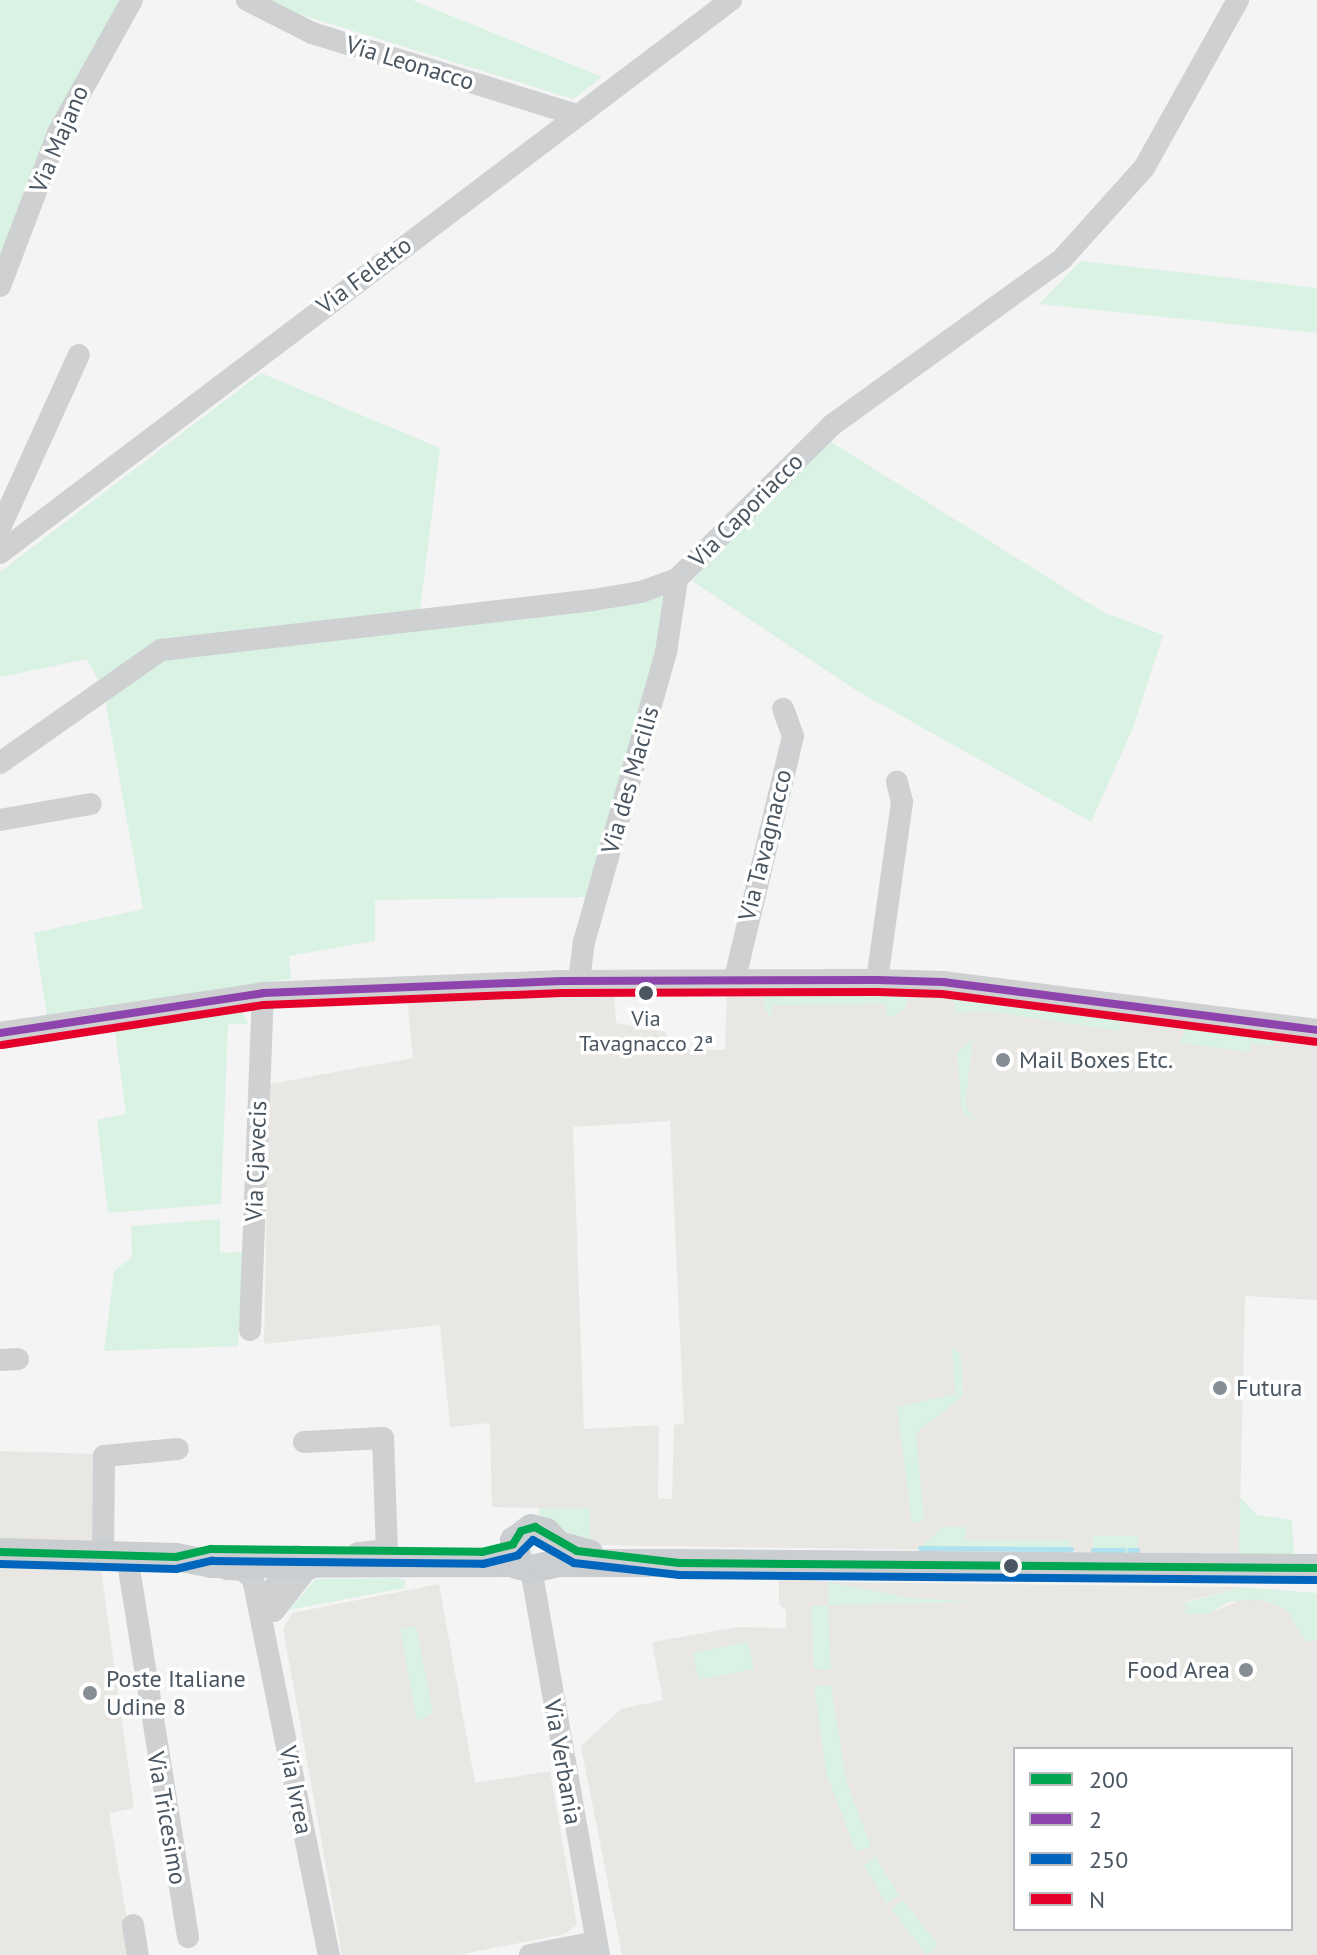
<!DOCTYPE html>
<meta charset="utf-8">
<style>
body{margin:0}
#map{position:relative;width:1317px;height:1955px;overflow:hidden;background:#f4f4f4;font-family:"PT Sans",sans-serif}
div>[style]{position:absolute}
.commercial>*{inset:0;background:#e8e7e3}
.green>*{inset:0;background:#d9f2e3}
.stream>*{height:5px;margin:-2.5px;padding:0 2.5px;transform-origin:2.5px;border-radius:2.5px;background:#aee2f0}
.minor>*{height:22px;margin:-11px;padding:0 11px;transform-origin:11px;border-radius:11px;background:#ced0d2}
.major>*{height:28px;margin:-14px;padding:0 14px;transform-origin:14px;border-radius:14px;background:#caced1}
.bus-1>*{height:8px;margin:-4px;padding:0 4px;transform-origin:4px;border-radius:4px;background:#00a651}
.bus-2>*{height:8px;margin:-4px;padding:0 4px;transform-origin:4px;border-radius:4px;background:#8e44ad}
.bus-3>*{height:8px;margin:-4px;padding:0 4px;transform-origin:4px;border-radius:4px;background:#0065bd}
.bus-4>*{height:8px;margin:-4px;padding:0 4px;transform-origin:4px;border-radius:4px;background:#e4002b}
.dots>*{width:22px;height:22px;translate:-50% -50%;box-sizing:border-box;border:4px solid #fff;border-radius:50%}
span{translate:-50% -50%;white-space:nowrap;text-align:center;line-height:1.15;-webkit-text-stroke:7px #fff;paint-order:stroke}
.bus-label{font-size:22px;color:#4a5661}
.street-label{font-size:24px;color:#4a5661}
.poi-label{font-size:24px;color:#4a5661}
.left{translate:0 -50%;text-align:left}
.right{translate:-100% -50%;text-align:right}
.legend{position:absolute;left:1013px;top:1747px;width:280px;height:184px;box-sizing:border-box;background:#fff;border:2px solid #b7bbc0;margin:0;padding:10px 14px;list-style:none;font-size:24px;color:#4a5661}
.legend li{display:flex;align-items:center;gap:16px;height:40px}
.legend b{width:40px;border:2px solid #b7bbc0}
</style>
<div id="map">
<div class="commercial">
<i style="clip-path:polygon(evenodd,926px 988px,1317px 1039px,1317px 1300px,1245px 1296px,1239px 1554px,590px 1545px,539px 1508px,492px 1507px,490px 1423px,450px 1427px,440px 1325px,264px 1344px,269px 1084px,413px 1058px,407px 998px,614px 992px,616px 1023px,666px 1032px,667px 1049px,725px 1050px,727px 991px,926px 988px,670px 1121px,684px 1423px,674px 1425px,672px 1499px,658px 1498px,659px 1425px,584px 1429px,573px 1127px,670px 1121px)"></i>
<i style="clip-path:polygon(0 1451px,96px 1454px,94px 1541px,0 1540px)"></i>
<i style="clip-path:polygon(0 1567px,101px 1569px,134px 1808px,109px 1813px,133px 1955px,0 1955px)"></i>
<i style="clip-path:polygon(evenodd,779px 1576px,828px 1582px,1242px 1587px,1185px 1602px,1207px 1614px,1244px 1599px,1260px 1599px,1287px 1610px,1306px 1642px,1317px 1640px,1317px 1955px,622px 1955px,581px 1746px,621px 1709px,663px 1700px,652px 1642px,739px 1627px,786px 1628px,786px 1610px,779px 1604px,779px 1576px,1015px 1749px,1291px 1749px,1291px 1929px,1015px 1929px,1015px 1749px)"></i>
<i style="clip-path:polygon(439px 1584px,475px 1783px,550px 1771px,577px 1925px,565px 1934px,458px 1955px,342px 1955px,283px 1628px,292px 1613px)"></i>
</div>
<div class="green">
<i style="clip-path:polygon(0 0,126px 0,0 286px)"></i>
<i style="clip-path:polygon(271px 0,412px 0,602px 77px,573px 99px,289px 11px)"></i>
<i style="clip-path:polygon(1081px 261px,1317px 288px,1317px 333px,1039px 304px)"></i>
<i style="clip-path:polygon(261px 373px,440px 448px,420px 611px,187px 637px,100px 684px,87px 659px,0 677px,0 572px)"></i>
<i style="clip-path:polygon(820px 435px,1103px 612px,1163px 635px,1133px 728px,1091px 822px,857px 691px,692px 581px)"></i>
<i style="clip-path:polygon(665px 596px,666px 619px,589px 897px,375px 900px,375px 941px,289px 956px,291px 979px,47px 1015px,34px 933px,143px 909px,105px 699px,174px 654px)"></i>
<i style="clip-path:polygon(908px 988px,907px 1005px,897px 1015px,887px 1016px,886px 1004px,772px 1005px,772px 1018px,765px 1009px,764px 990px)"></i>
<i style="clip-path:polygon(951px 991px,1122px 1013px,1120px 1031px,987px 1011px,956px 1013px)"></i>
<i style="clip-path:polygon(240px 1007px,248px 1024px,228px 1024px,221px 1204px,108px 1213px,97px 1120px,126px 1114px,114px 1024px)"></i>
<i style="clip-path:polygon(1189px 1022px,1274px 1033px,1273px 1046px,1250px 1043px,1250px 1052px,1180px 1043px)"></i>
<i style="clip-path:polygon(973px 1039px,965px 1104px,976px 1121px,962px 1112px,957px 1052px)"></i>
<i style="clip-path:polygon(220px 1219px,220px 1253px,244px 1252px,238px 1346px,104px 1351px,114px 1271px,132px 1257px,131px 1226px)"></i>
<i style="clip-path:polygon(952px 1346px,961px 1355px,963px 1396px,916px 1433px,924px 1520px,912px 1523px,897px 1407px,955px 1394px)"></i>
<i style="clip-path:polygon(1240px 1497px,1257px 1515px,1292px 1520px,1294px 1555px,1239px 1554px)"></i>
<i style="clip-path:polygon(539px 1508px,590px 1508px,590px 1545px,539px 1514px)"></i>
<i style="clip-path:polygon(943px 1527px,966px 1527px,966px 1540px,1070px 1540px,1071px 1552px,918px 1550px)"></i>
<i style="clip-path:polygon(1093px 1536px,1138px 1536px,1137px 1553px,1093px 1552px)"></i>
<i style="clip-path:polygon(398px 1578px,406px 1581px,404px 1588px,289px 1610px,316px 1579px)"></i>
<i style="clip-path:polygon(828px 1582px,911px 1598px,979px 1602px,828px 1605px,831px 1669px,814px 1669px,811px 1606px,828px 1605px)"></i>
<i style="clip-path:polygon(1242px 1587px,1317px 1593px,1317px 1640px,1306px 1642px,1287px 1610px,1260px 1599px,1228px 1602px,1208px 1614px,1185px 1614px,1185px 1603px)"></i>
<i style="clip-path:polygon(416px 1626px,433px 1713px,417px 1721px,400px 1629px)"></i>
<i style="clip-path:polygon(748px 1642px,754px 1669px,699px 1680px,693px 1653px)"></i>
<i style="clip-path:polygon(814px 1686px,831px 1686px,846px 1780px,871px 1847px,856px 1852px,826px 1772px)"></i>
<i style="clip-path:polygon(875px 1856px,899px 1895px,886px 1904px,864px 1865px)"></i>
<i style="clip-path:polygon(903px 1900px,938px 1945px,927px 1955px,891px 1909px)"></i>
</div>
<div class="stream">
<i style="left:920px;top:1548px;width:151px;rotate:0.4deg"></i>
<i style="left:1093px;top:1550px;width:30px"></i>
<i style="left:1129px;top:1550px;width:8px"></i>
</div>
<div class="minor">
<i style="left:247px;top:0;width:73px;rotate:26.9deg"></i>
<i style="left:312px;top:33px;width:277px;rotate:17.2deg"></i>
<i style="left:0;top:286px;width:164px;rotate:-69.2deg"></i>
<i style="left:58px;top:133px;width:152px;rotate:-60.9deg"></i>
<i style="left:0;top:528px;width:190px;rotate:-65.5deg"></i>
<i style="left:0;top:553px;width:917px;rotate:-37.11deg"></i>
<i style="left:0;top:763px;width:197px;rotate:-35.1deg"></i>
<i style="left:161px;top:650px;width:435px;rotate:-6.6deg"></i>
<i style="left:593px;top:600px;width:49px;rotate:-9.5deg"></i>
<i style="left:641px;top:592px;width:38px;rotate:-20deg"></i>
<i style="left:677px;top:579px;width:218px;rotate:-44.8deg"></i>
<i style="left:832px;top:425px;width:284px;rotate:-35.8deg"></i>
<i style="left:1062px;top:259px;width:122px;rotate:-48deg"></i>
<i style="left:1144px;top:168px;width:193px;rotate:-60.8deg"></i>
<i style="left:0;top:820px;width:92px;rotate:-10deg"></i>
<i style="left:877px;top:980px;width:180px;rotate:-82deg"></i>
<i style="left:902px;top:802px;width:21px;rotate:-104deg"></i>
<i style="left:579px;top:981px;width:39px;rotate:-83deg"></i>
<i style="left:584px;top:942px;width:301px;rotate:-74.2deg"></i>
<i style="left:666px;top:652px;width:74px;rotate:-81.4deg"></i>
<i style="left:734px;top:982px;width:253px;rotate:-76.5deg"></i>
<i style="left:793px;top:736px;width:29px;rotate:-110deg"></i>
<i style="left:0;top:1033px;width:266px;rotate:-8.6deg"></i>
<i style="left:263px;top:993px;width:299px;rotate:-2.3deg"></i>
<i style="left:562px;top:981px;width:315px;rotate:-0.2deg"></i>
<i style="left:877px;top:980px;width:66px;rotate:1.7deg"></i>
<i style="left:943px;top:982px;width:377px;rotate:7.3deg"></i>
<i style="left:250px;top:1330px;width:337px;rotate:-87.8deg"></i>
<i style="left:0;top:1360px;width:18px;rotate:-3deg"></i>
<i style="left:304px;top:1442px;width:79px;rotate:-2.9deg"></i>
<i style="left:383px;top:1438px;width:112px;rotate:88deg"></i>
<i style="left:387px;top:1550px;width:29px;rotate:174deg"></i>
<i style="left:103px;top:1555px;width:99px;rotate:-89.4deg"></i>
<i style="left:104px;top:1456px;width:74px;rotate:-5.4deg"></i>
<i style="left:127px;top:1556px;width:386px;rotate:80.9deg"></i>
<i style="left:226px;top:1569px;width:17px;rotate:3deg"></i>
<i style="left:243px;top:1570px;width:13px;rotate:42deg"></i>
<i style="left:253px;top:1579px;width:384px;rotate:78.6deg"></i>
<i style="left:531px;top:1569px;width:392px;rotate:80deg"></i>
<i style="left:260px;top:1606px;width:62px;rotate:-53.5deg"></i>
<i style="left:274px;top:1611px;width:51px;rotate:-52.2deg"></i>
<i style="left:305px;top:1571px;width:15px;rotate:-28deg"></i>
<i style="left:133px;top:1925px;width:30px;rotate:81deg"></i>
<i style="left:530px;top:1955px;width:67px;rotate:-11.1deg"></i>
</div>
<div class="major">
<i style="left:0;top:1552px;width:176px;rotate:1.6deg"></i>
<i style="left:176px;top:1557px;width:36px;rotate:11deg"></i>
<i style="left:211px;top:1564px;width:299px;rotate:-0.2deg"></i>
<i style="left:510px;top:1563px;width:22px;rotate:16deg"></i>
<i style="left:531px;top:1569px;width:30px;rotate:-12deg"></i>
<i style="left:560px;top:1563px;width:119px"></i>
<i style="left:679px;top:1563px;width:638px;rotate:0.45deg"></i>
<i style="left:519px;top:1563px;width:23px;rotate:-103deg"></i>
<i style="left:514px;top:1541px;width:21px;rotate:-37deg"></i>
<i style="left:531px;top:1528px;width:16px;rotate:15deg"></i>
<i style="left:546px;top:1532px;width:18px;rotate:45deg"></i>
<i style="left:559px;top:1545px;width:32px;rotate:16deg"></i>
</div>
<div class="bus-1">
<i style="left:0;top:1552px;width:176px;rotate:1.6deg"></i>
<i style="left:176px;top:1557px;width:36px;rotate:-13deg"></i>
<i style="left:211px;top:1549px;width:271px;rotate:0.6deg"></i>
<i style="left:482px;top:1552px;width:32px;rotate:-14deg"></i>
<i style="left:513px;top:1544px;width:15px;rotate:-58deg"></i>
<i style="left:521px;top:1531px;width:15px;rotate:-16deg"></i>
<i style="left:535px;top:1527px;width:48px;rotate:29.7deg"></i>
<i style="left:577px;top:1551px;width:103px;rotate:6.7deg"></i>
<i style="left:679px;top:1563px;width:638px;rotate:0.45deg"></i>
</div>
<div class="bus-2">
<i style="left:0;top:1033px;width:266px;rotate:-8.6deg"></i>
<i style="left:263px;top:993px;width:299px;rotate:-2.3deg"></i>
<i style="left:562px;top:981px;width:315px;rotate:-0.2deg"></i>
<i style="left:877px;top:980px;width:66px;rotate:1.7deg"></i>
<i style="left:943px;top:982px;width:377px;rotate:7.3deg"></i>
</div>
<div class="bus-3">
<i style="left:0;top:1564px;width:176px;rotate:1.6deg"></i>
<i style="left:176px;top:1569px;width:37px;rotate:-13deg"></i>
<i style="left:212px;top:1561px;width:271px;rotate:0.6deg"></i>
<i style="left:483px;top:1564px;width:36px;rotate:-14deg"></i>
<i style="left:518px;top:1555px;width:21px;rotate:-45deg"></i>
<i style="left:533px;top:1540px;width:47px;rotate:29.3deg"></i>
<i style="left:574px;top:1563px;width:106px;rotate:6.5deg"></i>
<i style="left:679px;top:1575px;width:638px;rotate:0.45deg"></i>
</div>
<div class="bus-4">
<i style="left:2px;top:1045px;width:265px;rotate:-8.7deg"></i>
<i style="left:264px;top:1005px;width:298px;rotate:-2.3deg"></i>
<i style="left:562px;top:993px;width:315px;rotate:-0.2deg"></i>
<i style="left:877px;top:992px;width:65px;rotate:1.8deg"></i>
<i style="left:942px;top:994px;width:376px;rotate:7.3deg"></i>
</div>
<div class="dots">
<i style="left:646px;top:993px;background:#4a5661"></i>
<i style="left:1003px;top:1060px;background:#868d94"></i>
<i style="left:1220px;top:1388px;background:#868d94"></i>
<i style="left:1011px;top:1566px;background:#4a5661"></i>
<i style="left:1246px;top:1670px;background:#868d94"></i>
<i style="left:90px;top:1693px;background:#868d94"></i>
</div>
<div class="bus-label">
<span style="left:646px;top:1031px">Via<br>Tavagnacco 2ª</span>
</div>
<div class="street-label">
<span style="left:410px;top:63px;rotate:17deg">Via Leonacco</span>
<span style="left:59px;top:139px;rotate:-67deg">Via Majano</span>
<span style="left:364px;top:275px;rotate:-37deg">Via Feletto</span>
<span style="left:746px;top:510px;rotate:-45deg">Via Caporiacco</span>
<span style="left:630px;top:780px;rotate:-74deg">Via des Macilis</span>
<span style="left:765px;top:845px;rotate:-76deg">Via Tavagnacco</span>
<span style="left:256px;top:1161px;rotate:-88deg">Via Cjavecis</span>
<span style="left:563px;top:1762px;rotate:80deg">Via Verbania</span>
<span style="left:296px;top:1790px;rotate:79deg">Via Ivrea</span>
<span style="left:167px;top:1818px;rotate:80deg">Via Tricesimo</span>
</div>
<div class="poi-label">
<span class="left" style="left:1019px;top:1060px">Mail Boxes Etc.</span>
<span class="left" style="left:1236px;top:1388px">Futura</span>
<span class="right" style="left:1230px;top:1670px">Food Area</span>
<span class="left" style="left:106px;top:1693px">Poste Italiane<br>Udine 8</span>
</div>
<ul class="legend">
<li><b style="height:10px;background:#00a651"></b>200</li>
<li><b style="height:10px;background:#8e44ad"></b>2</li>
<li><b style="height:10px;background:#0065bd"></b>250</li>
<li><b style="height:10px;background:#e4002b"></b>N</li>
</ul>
</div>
